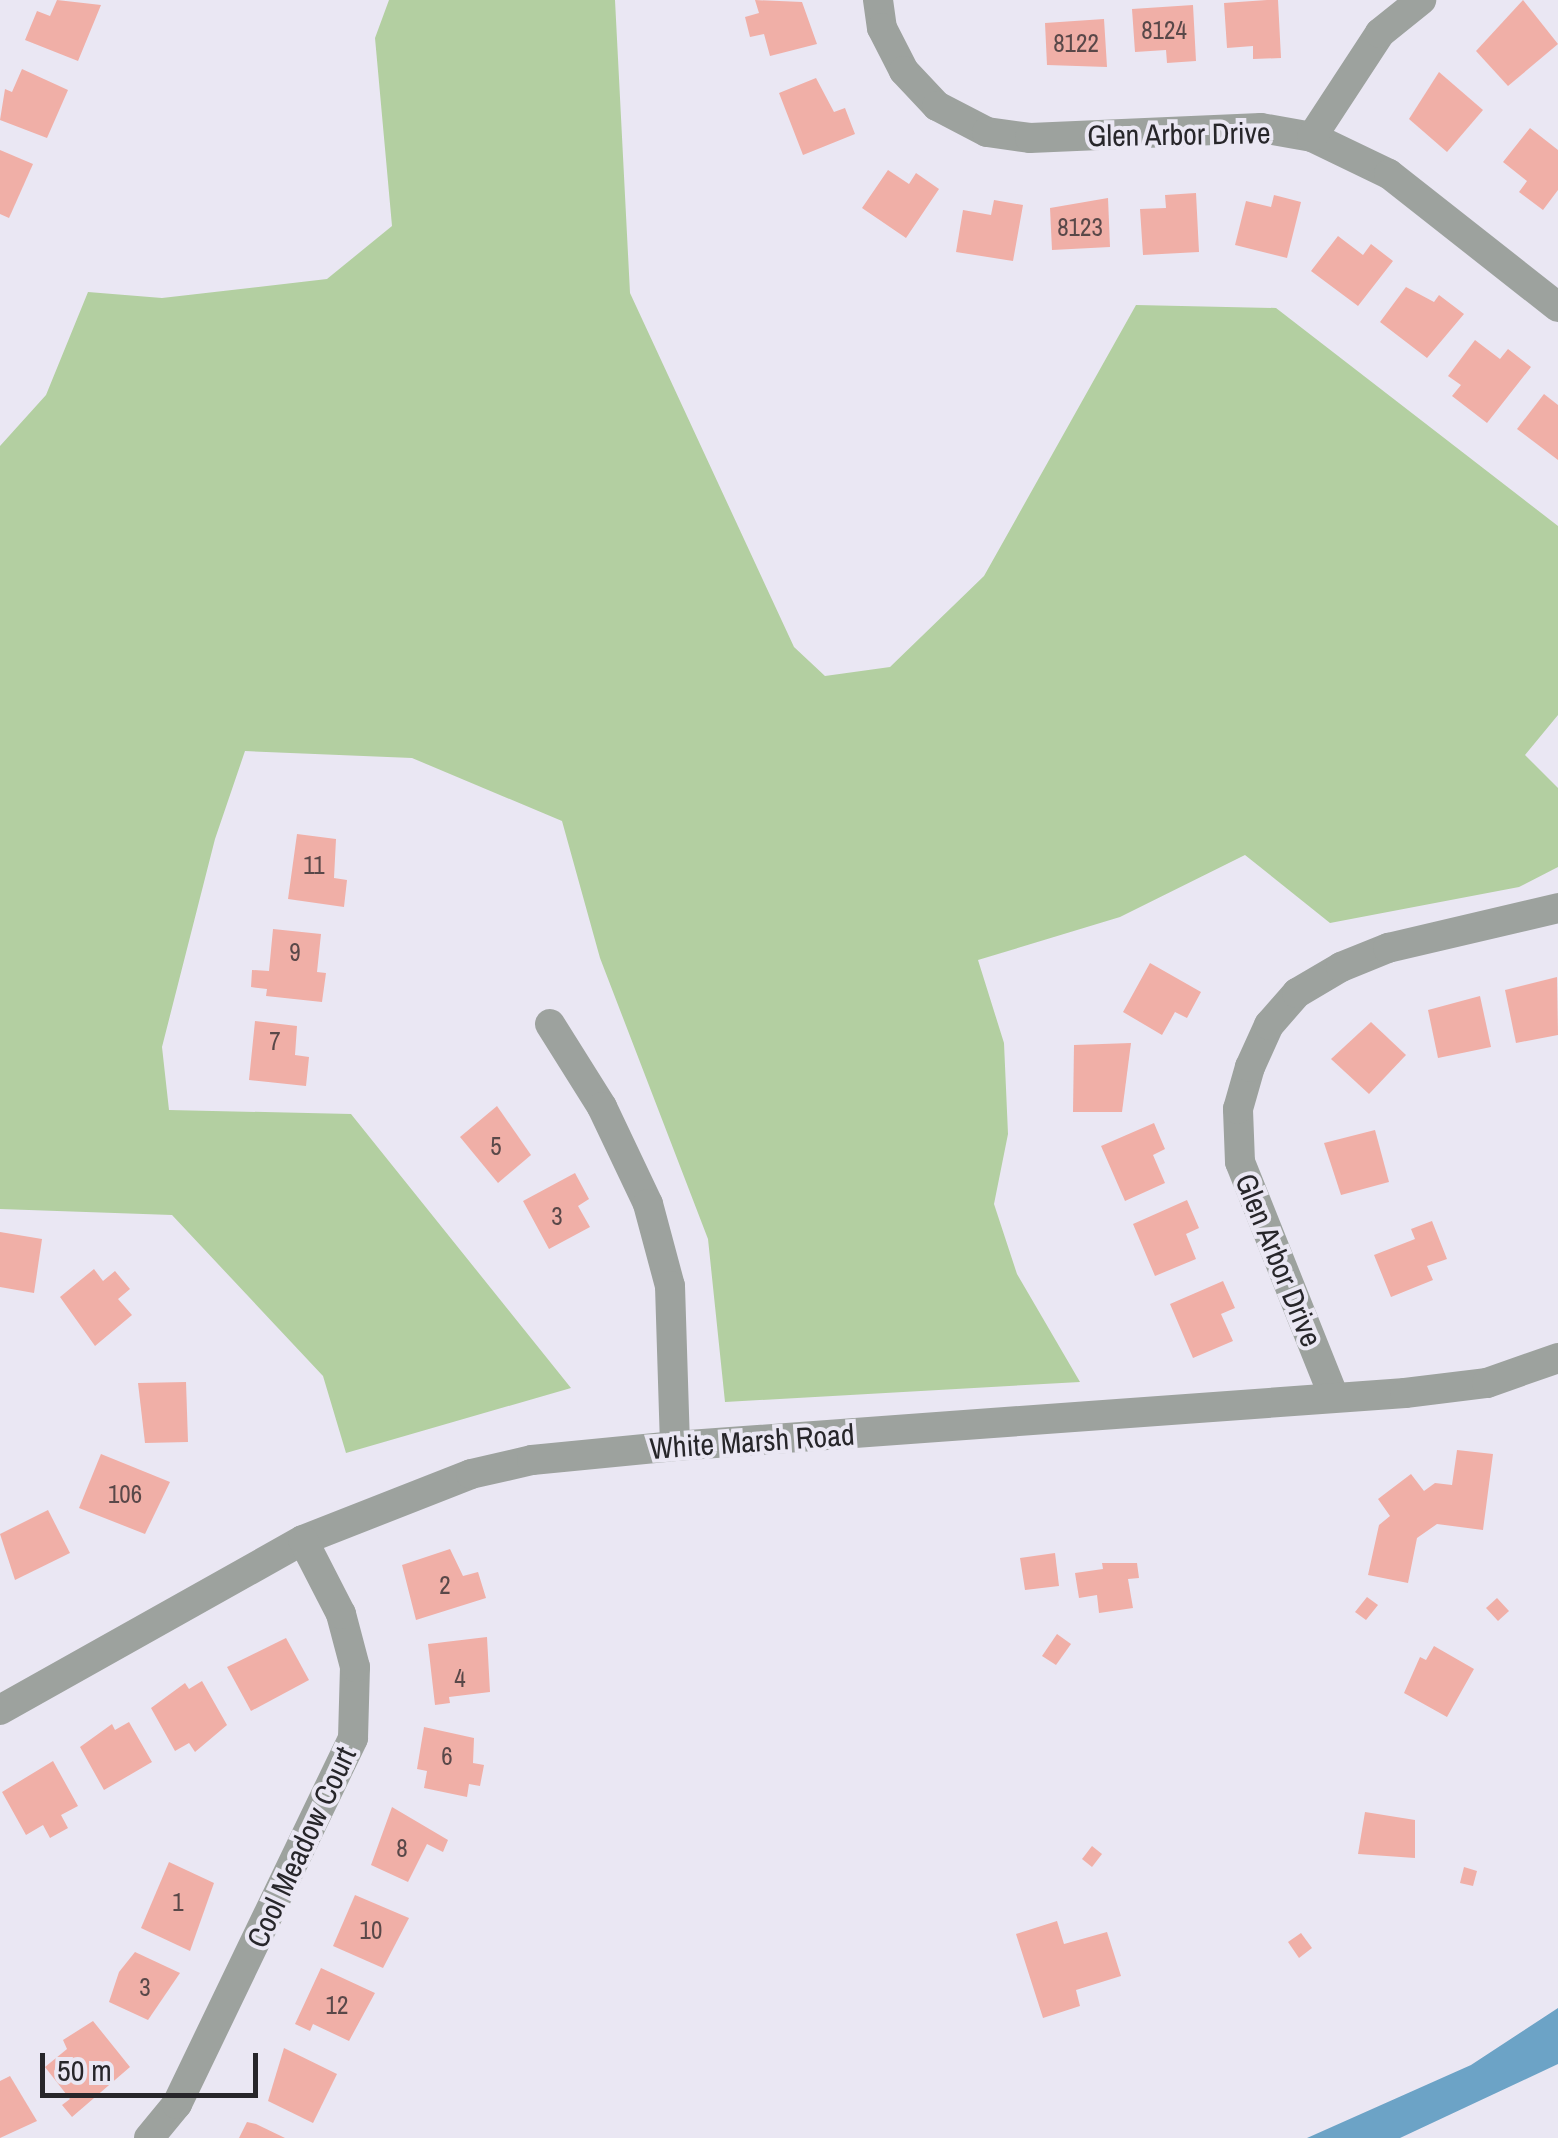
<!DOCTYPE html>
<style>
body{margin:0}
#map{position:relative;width:1558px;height:2138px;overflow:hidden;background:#eae7f3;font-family:"Archivo Narrow",sans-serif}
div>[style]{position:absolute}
.green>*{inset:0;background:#b3cfa1}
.water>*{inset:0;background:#6ca3c6}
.building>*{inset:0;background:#f0afa7}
.minor>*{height:30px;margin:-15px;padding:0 15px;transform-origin:15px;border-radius:15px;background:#9da29e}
span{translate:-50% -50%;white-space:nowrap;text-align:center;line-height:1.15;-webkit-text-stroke:8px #eae7f3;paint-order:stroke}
.number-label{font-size:25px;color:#594849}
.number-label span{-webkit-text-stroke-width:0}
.street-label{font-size:30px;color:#27262a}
.scale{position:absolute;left:40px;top:2053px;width:218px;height:45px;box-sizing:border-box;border:5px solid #27262a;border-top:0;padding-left:12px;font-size:30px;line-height:35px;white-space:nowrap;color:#27262a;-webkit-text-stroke:8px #eae7f3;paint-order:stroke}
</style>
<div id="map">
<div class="green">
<i style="clip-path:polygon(389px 0,615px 0,630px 293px,794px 647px,825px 676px,890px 667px,984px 576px,1136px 305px,1276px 308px,1558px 526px,1558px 715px,1525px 755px,1558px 788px,1558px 867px,1519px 887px,1330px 923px,1245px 855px,1120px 917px,978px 960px,1004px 1043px,1008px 1134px,994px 1204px,1017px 1274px,1080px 1382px,725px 1402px,708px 1239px,600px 958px,562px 821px,412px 758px,245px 751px,215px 839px,162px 1047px,169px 1110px,351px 1114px,571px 1388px,346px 1453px,323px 1376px,172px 1215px,0 1209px,0 446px,46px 395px,88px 292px,162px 298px,327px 279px,392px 226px,375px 38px)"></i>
</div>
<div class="water">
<i style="clip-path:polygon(1558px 2008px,1558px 2064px,1400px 2138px,1307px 2138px,1471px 2065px)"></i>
</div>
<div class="building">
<i style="clip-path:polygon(57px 0,101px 5px,78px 61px,25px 40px,37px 11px,50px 16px)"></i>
<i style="clip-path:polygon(755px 0,802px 2px,817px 44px,770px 56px,764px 34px,750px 37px,745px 17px,759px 13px)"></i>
<i style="clip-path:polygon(1267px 0,1278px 0,1281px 58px,1253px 59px,1253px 46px,1227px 48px,1224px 3px)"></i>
<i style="clip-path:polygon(1523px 0,1558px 44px,1508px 86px,1476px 51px)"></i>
<i style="clip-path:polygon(1193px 5px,1196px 61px,1167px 63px,1166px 50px,1135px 52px,1132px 9px)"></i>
<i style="clip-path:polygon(1104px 19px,1107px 67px,1047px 65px,1045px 23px)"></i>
<i style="clip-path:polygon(22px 69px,68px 90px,47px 138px,0 120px,5px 89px,12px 92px)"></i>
<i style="clip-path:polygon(1439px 72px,1483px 110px,1447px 152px,1409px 119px)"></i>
<i style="clip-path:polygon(816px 78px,834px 112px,845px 108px,855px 134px,803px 155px,779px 93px)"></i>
<i style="clip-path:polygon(1530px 128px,1558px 150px,1558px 190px,1543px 210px,1519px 192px,1527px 181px,1503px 162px)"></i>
<i style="clip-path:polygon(0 150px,33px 164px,9px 218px,0 214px)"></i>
<i style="clip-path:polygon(888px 170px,909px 184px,916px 173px,939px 189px,906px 238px,862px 208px)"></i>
<i style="clip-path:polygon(1196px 193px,1199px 252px,1143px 255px,1140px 209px,1166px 208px,1165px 195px)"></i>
<i style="clip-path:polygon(1274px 195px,1301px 202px,1287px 258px,1235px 245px,1246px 201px,1271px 207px)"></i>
<i style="clip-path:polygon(1108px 198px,1110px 247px,1052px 250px,1050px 208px)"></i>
<i style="clip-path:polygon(994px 200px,1023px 205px,1013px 261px,956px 252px,963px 210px,991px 215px)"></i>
<i style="clip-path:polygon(1338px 236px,1363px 255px,1371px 244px,1393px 261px,1358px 306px,1311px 271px)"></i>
<i style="clip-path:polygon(1406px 287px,1434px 302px,1439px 295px,1464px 314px,1427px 358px,1380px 322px)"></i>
<i style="clip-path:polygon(1475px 340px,1500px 359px,1508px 349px,1531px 367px,1487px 423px,1452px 396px,1461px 385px,1448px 376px)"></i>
<i style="clip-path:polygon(1544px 394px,1558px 405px,1558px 460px,1517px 429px)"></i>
<i style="clip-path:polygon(297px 834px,336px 839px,334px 878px,347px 880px,344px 907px,288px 899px)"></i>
<i style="clip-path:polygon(273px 929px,321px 934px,317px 972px,326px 973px,322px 1002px,266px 996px,267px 989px,251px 987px,252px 970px,269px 971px)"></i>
<i style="clip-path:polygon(1150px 963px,1201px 992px,1187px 1018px,1175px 1012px,1162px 1035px,1123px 1012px)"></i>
<i style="clip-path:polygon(1557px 977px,1558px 1035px,1516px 1043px,1505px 990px)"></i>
<i style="clip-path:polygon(1480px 996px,1491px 1047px,1438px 1058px,1428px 1010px)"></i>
<i style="clip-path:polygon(255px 1021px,297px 1026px,295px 1055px,309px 1057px,306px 1086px,249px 1080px)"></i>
<i style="clip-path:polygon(1371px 1022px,1406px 1055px,1369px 1094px,1331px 1059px)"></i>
<i style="clip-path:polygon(1131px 1043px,1122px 1112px,1073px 1112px,1074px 1045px)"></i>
<i style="clip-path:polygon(497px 1106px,531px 1155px,498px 1183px,460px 1137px)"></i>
<i style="clip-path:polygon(1154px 1123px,1165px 1149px,1153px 1155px,1165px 1183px,1125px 1201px,1101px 1146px)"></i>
<i style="clip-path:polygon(1375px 1130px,1389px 1182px,1341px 1195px,1324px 1143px)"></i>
<i style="clip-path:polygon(575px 1173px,589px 1199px,578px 1206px,590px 1227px,549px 1249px,523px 1201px)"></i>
<i style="clip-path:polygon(1187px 1200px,1199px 1228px,1186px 1234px,1196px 1259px,1155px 1276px,1133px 1224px)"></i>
<i style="clip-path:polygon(1432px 1221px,1447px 1259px,1427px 1266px,1433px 1280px,1391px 1297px,1374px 1255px,1415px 1239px,1411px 1229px)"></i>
<i style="clip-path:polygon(0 1232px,42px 1239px,34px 1293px,0 1287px)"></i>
<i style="clip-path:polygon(94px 1269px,103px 1281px,115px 1271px,130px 1289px,118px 1299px,132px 1315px,95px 1346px,60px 1297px)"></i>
<i style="clip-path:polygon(1223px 1281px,1235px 1308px,1221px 1314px,1233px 1341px,1193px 1358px,1170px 1304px)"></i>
<i style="clip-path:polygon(186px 1382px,188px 1442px,145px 1443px,138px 1383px)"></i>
<i style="clip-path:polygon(1457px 1450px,1493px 1454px,1483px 1530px,1437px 1524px,1417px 1538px,1408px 1583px,1368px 1575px,1379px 1525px,1390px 1516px,1378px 1499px,1411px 1474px,1424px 1491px,1435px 1483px,1452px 1485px)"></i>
<i style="clip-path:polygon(101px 1454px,170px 1482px,145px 1534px,79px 1508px)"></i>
<i style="clip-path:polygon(48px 1510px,70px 1553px,15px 1580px,0 1534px)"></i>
<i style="clip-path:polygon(450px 1549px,463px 1576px,478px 1572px,486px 1598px,416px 1620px,402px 1565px)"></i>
<i style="clip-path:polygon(1055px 1553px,1059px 1586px,1025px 1590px,1020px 1558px)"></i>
<i style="clip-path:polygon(1102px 1563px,1137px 1563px,1139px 1578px,1128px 1579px,1133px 1608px,1099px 1613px,1097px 1595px,1079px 1598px,1075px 1573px,1103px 1569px)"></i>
<i style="clip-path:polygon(1367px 1597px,1378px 1605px,1366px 1620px,1355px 1612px)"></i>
<i style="clip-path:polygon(1497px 1598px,1509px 1611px,1498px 1621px,1486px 1608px)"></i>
<i style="clip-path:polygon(1057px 1634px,1071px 1644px,1056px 1665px,1042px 1656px)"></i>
<i style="clip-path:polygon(487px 1637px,490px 1692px,449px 1697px,450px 1703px,435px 1705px,428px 1644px)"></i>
<i style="clip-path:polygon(286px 1638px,309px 1680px,251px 1711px,227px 1667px)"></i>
<i style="clip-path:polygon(1434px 1646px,1474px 1669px,1447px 1717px,1404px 1693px,1420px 1657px,1426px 1660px)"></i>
<i style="clip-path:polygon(202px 1681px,227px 1725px,195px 1752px,189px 1743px,175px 1751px,151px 1708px,185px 1683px,189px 1689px)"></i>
<i style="clip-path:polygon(129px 1722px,152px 1762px,104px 1790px,80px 1747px,112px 1724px,115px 1730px)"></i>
<i style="clip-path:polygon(424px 1727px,474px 1738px,473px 1763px,484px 1765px,480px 1786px,469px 1784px,467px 1797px,424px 1788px,427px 1771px,417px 1769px)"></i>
<i style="clip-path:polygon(53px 1761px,78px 1806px,61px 1815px,68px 1828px,50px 1838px,43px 1825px,26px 1835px,2px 1792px)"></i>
<i style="clip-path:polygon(392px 1807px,448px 1840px,443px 1852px,427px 1844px,408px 1882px,371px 1865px)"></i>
<i style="clip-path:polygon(1365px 1812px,1415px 1820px,1415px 1858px,1358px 1854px)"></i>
<i style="clip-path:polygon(1092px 1846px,1102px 1854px,1092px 1867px,1082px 1859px)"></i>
<i style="clip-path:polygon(169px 1862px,214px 1883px,190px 1951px,141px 1928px)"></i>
<i style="clip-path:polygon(1464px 1867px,1477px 1871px,1473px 1886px,1460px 1883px)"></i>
<i style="clip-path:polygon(355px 1895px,409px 1918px,383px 1968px,333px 1946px)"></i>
<i style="clip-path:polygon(1057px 1921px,1064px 1944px,1107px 1932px,1121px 1976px,1076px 1990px,1080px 2006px,1043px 2018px,1016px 1934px)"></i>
<i style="clip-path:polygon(1301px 1933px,1312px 1948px,1299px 1958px,1288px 1942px)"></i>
<i style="clip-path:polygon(135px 1952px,180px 1973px,148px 2020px,109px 2002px,119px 1972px)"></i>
<i style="clip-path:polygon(321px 1968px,375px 1993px,349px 2041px,313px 2024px,310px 2031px,295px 2024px)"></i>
<i style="clip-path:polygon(93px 2021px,130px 2067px,72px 2117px,62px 2105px,70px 2099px,45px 2067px,67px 2049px,63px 2040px)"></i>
<i style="clip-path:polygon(284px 2048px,337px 2074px,313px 2123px,268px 2101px)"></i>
<i style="clip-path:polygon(10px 2076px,37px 2121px,0 2138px,0 2081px)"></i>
<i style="clip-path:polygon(247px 2122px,256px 2124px,285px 2138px,239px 2138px)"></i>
</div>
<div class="minor">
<i style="left:878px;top:0;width:28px;rotate:82deg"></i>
<i style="left:882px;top:28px;width:48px;rotate:62.9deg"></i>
<i style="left:904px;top:71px;width:48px;rotate:46.7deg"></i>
<i style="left:937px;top:106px;width:56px;rotate:27.5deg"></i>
<i style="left:987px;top:132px;width:43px;rotate:7.9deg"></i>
<i style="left:1030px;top:138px;width:231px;rotate:-2.5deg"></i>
<i style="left:1261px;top:128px;width:52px;rotate:10deg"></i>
<i style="left:1312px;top:137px;width:85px;rotate:25.7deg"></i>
<i style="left:1389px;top:174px;width:215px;rotate:38.2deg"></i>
<i style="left:1312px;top:137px;width:124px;rotate:-56.8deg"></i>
<i style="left:1380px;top:33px;width:53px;rotate:-38.8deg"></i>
<i style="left:550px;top:1024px;width:98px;rotate:57.9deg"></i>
<i style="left:602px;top:1107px;width:107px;rotate:64.6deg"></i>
<i style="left:648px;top:1204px;width:85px;rotate:75deg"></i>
<i style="left:670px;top:1286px;width:160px;rotate:88.2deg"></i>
<i style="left:1334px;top:1397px;width:253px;rotate:-111.8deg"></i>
<i style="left:1240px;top:1162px;width:53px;rotate:-92.2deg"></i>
<i style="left:1238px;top:1109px;width:44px;rotate:-74.1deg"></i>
<i style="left:1250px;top:1067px;width:46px;rotate:-65.7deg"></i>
<i style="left:1269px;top:1025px;width:43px;rotate:-48.8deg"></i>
<i style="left:1297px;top:993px;width:51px;rotate:-30.6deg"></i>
<i style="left:1341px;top:967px;width:51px;rotate:-22deg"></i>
<i style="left:1388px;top:948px;width:175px;rotate:-13.2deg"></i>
<i style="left:0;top:1710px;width:347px;rotate:-29.3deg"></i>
<i style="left:303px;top:1540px;width:180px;rotate:-21.4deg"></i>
<i style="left:471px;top:1474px;width:63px;rotate:-12.9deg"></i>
<i style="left:532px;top:1460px;width:144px;rotate:-5.6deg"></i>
<i style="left:675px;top:1446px;width:732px;rotate:-4.15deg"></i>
<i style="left:1405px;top:1393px;width:83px;rotate:-7deg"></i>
<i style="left:1487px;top:1383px;width:75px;rotate:-19.4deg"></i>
<i style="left:149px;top:2138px;width:44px;rotate:-50.5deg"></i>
<i style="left:177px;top:2104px;width:406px;rotate:-64.3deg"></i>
<i style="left:353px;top:1738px;width:71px;rotate:-88.4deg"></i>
<i style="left:355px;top:1667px;width:55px;rotate:-104.8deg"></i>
<i style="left:341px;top:1614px;width:83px;rotate:-117.2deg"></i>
</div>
<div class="number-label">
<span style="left:1164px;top:30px">8124</span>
<span style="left:1076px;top:43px">8122</span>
<span style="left:1080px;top:227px">8123</span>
<span style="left:314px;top:865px">11</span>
<span style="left:295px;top:952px">9</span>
<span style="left:275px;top:1041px">7</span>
<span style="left:496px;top:1146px">5</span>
<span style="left:557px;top:1216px">3</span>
<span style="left:125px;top:1494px">106</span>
<span style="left:445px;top:1585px">2</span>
<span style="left:460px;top:1678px">4</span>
<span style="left:447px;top:1756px">6</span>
<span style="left:402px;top:1848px">8</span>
<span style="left:178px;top:1902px">1</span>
<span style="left:371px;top:1930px">10</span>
<span style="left:145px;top:1987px">3</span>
<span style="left:337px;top:2005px">12</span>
</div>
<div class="street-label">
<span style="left:1179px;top:134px;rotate:-1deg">Glen Arbor Drive</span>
<span style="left:1279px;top:1260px;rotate:68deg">Glen Arbor Drive</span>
<span style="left:752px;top:1441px;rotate:-4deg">White Marsh Road</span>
<span style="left:301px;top:1847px;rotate:-65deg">Cool Meadow Court</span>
</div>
<div class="scale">50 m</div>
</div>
